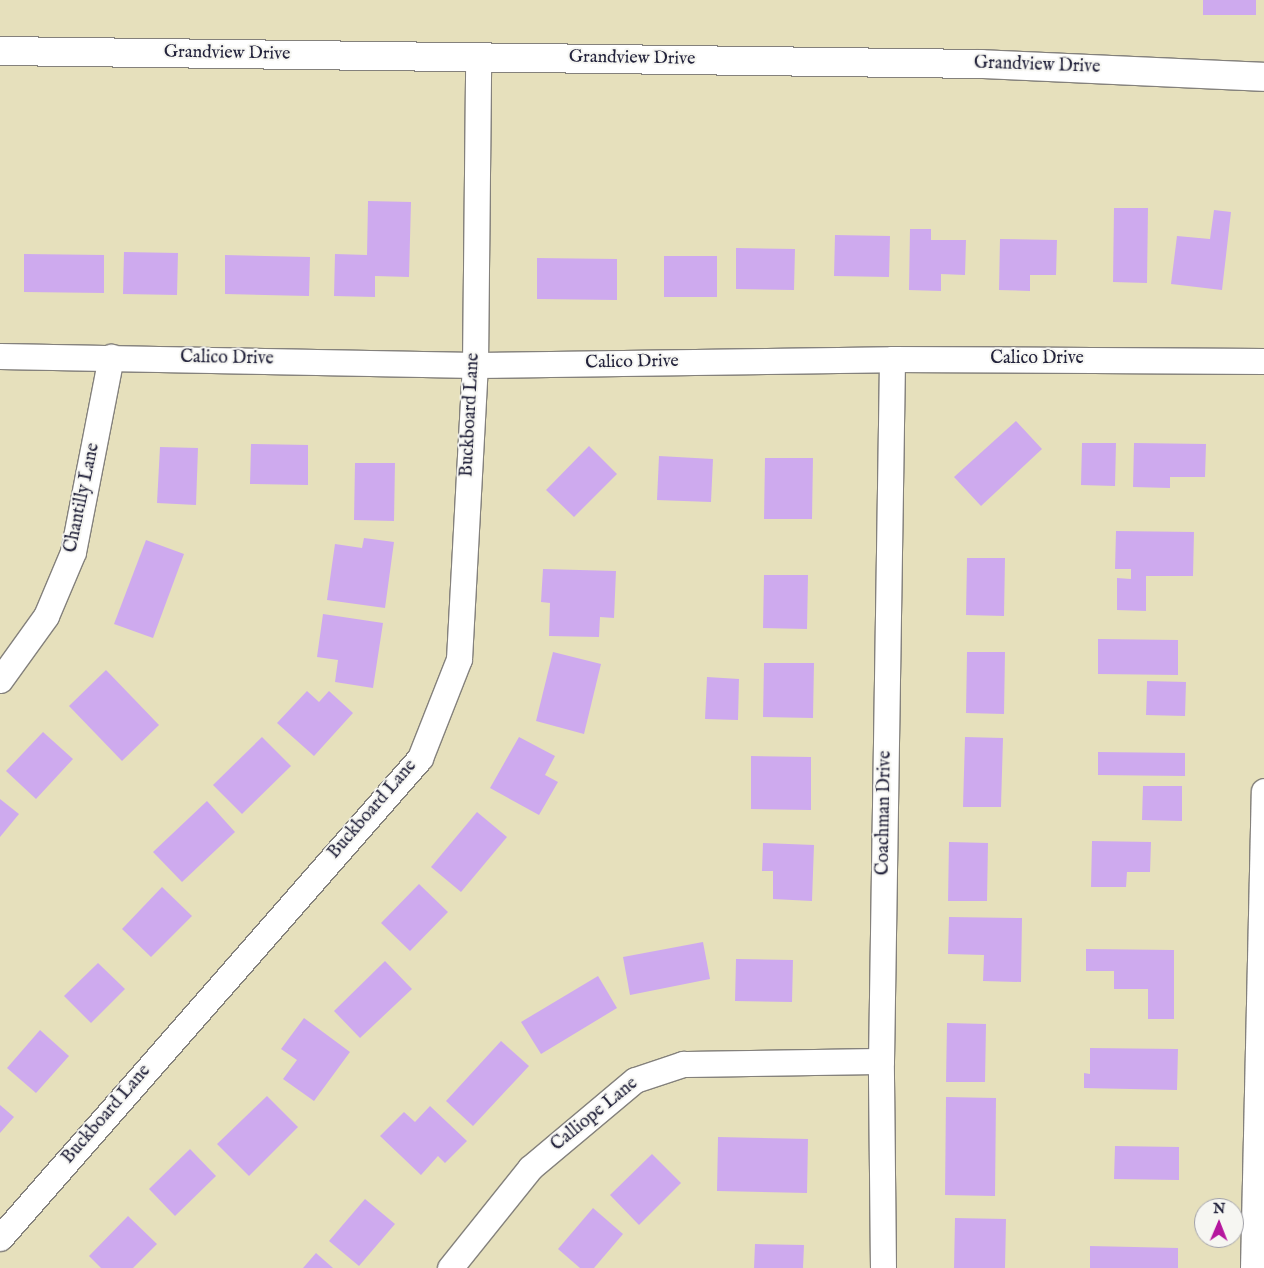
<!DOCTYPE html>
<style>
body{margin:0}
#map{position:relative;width:1264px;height:1268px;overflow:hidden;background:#e6e0bc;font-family:"IM FELL English",serif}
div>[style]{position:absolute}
.building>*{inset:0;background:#ceaaee}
.roads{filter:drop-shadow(1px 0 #84817c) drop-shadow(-1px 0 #84817c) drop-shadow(0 1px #84817c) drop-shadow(0 -1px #84817c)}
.street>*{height:25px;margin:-12.5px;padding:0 12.5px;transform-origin:12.5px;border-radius:12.5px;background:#fff}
.secondary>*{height:28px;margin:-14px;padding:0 14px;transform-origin:14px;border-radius:14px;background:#fff}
span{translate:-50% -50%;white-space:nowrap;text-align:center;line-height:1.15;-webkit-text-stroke:4px #f6f6f2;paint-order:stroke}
.street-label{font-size:18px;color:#22223b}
.north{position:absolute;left:1194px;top:1198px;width:50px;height:50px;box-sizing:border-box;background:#f6f6f2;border:1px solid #a1a1a9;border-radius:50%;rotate:1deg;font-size:14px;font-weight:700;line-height:20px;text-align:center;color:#22223b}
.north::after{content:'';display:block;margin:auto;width:18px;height:22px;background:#b5179e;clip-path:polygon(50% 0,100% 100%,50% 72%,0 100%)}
</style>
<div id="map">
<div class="building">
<i style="clip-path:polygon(1203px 0,1256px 0,1256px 15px,1203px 15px)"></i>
<i style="clip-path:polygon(368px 201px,411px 202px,409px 277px,375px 276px,375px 297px,334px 296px,335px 254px,367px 255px)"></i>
<i style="clip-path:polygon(1114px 208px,1148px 208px,1147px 283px,1113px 282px)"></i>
<i style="clip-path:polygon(1214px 210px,1231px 212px,1222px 290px,1171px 284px,1177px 236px,1210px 239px)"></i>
<i style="clip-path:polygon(910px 229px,931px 229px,931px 240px,966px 240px,965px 275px,941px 274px,941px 291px,909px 290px)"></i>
<i style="clip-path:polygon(835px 235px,890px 236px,889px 277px,834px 276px)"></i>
<i style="clip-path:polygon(1000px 239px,1057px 240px,1056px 275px,1030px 275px,1030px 291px,999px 290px)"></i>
<i style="clip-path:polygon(736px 248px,795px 249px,794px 290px,736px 289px)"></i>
<i style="clip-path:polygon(124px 252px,178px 253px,177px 295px,123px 294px)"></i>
<i style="clip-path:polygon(24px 254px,104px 255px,104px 293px,24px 292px)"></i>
<i style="clip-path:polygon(225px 255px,310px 257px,309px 296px,225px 294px)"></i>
<i style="clip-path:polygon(664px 256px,717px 256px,717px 297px,664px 297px)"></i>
<i style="clip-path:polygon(537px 258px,617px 259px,617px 300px,537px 299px)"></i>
<i style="clip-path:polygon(1016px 421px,1042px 449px,981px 506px,954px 477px)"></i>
<i style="clip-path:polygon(1082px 443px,1116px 443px,1115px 486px,1081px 485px)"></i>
<i style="clip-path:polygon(1134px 443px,1206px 444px,1205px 477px,1170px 477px,1170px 488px,1133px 487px)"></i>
<i style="clip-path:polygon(251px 444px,308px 445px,308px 485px,250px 484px)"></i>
<i style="clip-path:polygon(589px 446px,617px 474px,574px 517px,546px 490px)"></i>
<i style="clip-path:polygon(160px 447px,198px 448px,196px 505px,157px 503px)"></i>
<i style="clip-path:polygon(659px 456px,713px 459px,711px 502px,657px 500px)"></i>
<i style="clip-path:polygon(765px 458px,813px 458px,812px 519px,764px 519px)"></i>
<i style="clip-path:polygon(355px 463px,395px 463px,394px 521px,354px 520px)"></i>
<i style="clip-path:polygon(1116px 531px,1194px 532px,1193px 576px,1146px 576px,1146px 611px,1117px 610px,1117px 578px,1131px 579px,1131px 569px,1115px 569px)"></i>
<i style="clip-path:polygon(364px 538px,394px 542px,385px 608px,327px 600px,335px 544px,362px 548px)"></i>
<i style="clip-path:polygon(146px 540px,184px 554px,153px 638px,114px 624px)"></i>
<i style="clip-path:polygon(967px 558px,1005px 558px,1004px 616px,966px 615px)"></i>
<i style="clip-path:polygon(543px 569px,616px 571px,614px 618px,600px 617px,599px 637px,549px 636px,550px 603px,541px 602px)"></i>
<i style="clip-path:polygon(764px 575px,808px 575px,807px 629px,763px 628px)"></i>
<i style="clip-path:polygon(323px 614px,383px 623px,373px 688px,335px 682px,338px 660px,317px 657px)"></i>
<i style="clip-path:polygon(1098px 639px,1178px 640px,1178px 675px,1098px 674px)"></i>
<i style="clip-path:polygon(553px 652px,601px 664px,584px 734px,536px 721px)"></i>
<i style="clip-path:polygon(967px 652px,1005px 652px,1004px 714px,966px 713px)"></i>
<i style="clip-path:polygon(764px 663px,814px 663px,813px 718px,763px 717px)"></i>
<i style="clip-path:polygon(106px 670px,159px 725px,122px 761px,69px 706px)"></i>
<i style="clip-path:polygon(707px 677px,739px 679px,738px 720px,705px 719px)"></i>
<i style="clip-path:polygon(1147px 681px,1186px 682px,1185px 716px,1146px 715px)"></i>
<i style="clip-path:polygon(307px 691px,319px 702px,329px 691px,353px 713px,314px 756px,277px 723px)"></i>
<i style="clip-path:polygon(43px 732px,73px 759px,36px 799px,6px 771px)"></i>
<i style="clip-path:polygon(262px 737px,291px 766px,242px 814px,213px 785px)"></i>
<i style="clip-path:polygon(519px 737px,555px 756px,545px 775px,558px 782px,539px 815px,490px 788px)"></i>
<i style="clip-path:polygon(965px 737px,1003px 738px,1001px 807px,963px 807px)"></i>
<i style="clip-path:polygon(1098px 752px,1185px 753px,1185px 776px,1098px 775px)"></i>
<i style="clip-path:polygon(751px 756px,811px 757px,811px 810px,751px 809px)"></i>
<i style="clip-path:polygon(1143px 786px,1182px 786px,1182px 821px,1142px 820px)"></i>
<i style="clip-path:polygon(0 799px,19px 814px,0 837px)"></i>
<i style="clip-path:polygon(207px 801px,235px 832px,182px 882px,153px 852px)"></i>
<i style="clip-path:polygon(477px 812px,507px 837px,461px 892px,431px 867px)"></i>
<i style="clip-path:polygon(1092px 841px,1151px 842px,1150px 872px,1127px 872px,1126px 887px,1091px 887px)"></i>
<i style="clip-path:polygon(949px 842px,988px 843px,987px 901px,948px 901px)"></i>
<i style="clip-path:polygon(763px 843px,814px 845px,812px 901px,773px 899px,773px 871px,762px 871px)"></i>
<i style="clip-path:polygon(419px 884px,448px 912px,410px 951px,381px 923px)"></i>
<i style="clip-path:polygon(162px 887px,192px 916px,151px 957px,122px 929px)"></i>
<i style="clip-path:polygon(949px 917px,1022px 918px,1021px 982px,983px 981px,984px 955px,948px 954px)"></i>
<i style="clip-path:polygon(703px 942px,710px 979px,630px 995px,623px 957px)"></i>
<i style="clip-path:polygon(1086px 949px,1174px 950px,1174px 1019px,1148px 1019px,1148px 989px,1114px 989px,1114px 971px,1086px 971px)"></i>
<i style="clip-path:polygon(736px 959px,793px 960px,792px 1002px,735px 1001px)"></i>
<i style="clip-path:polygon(385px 961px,412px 989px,360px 1038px,334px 1011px)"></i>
<i style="clip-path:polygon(98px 963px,125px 989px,91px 1023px,64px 996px)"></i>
<i style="clip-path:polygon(598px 976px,617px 1008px,541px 1054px,521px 1022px)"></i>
<i style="clip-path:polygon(304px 1018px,350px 1052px,314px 1101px,283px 1079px,297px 1060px,281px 1049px)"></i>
<i style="clip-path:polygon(947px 1023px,986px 1024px,985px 1082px,946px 1082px)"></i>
<i style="clip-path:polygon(40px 1030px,69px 1056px,36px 1093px,7px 1068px)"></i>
<i style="clip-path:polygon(501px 1041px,529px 1066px,473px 1126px,446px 1101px)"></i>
<i style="clip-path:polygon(1090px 1048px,1178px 1049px,1177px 1090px,1084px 1088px,1084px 1073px,1090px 1074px)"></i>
<i style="clip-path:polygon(267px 1096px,298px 1127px,249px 1176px,217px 1144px)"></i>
<i style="clip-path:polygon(946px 1097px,996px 1098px,995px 1196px,945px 1195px)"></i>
<i style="clip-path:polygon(0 1105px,14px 1117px,0 1133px)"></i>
<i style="clip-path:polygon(430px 1106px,467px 1141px,445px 1163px,438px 1156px,421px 1175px,380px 1136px,404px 1112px,415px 1122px)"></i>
<i style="clip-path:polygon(718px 1137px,808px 1139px,807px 1193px,717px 1191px)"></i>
<i style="clip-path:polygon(1115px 1146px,1179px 1147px,1179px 1180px,1114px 1179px)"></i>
<i style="clip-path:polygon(190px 1149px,216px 1176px,175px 1216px,149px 1189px)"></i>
<i style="clip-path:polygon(652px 1154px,681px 1183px,639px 1225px,610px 1195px)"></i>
<i style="clip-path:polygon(365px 1199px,395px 1224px,359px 1266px,329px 1241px)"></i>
<i style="clip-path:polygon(593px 1208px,623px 1234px,594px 1268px,580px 1268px,558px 1249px)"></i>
<i style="clip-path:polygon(128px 1216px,157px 1244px,133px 1268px,101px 1268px,89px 1256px)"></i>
<i style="clip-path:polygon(955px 1218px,1006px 1219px,1005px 1268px,954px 1268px)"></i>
<i style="clip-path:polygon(755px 1244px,804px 1245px,803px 1268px,754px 1268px)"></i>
<i style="clip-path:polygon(1090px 1246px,1178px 1248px,1178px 1268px,1090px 1268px)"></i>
<i style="clip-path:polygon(316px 1253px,333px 1268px,303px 1268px)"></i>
</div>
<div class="roads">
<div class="street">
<i style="left:0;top:356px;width:475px;rotate:1.1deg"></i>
<i style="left:475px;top:365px;width:417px;rotate:-0.8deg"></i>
<i style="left:892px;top:359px;width:372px;rotate:0.3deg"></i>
<i style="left:0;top:680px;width:79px;rotate:-54.3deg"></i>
<i style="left:46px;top:616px;width:69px;rotate:-67.1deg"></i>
<i style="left:73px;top:552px;width:199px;rotate:-79deg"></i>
<i style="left:0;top:1238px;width:638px;rotate:-48.81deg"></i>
<i style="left:420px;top:758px;width:106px;rotate:-68.5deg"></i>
<i style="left:459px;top:659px;width:294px;rotate:-86.9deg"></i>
<i style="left:475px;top:365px;width:307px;rotate:-89.4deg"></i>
<i style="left:450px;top:1268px;width:128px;rotate:-51.3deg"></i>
<i style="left:530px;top:1168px;width:137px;rotate:-40deg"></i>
<i style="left:635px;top:1080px;width:51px;rotate:-18.4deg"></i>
<i style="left:683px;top:1064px;width:198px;rotate:-0.9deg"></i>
<i style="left:883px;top:1268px;width:207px;rotate:-90.6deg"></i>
<i style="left:881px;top:1061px;width:702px;rotate:-89.1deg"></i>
<i style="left:1253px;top:1268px;width:477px;rotate:-88.7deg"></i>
</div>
<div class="secondary">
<i style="left:0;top:51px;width:981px;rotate:0.76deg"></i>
<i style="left:981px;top:64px;width:283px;rotate:2.6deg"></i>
</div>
</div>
<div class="street-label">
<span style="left:227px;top:54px;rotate:1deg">Grandview Drive</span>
<span style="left:632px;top:59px;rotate:1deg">Grandview Drive</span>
<span style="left:1037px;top:66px;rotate:2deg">Grandview Drive</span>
<span style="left:227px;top:359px;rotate:1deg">Calico Drive</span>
<span style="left:1037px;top:359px">Calico Drive</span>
<span style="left:632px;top:363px;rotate:-1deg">Calico Drive</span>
<span style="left:471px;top:415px;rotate:-87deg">Buckboard Lane</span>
<span style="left:83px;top:498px;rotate:-78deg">Chantilly Lane</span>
<span style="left:373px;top:810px;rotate:-49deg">Buckboard Lane</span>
<span style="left:885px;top:813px;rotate:-89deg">Coachman Drive</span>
<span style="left:107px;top:1115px;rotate:-49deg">Buckboard Lane</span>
<span style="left:595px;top:1115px;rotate:-39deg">Calliope Lane</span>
</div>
<div class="north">N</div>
</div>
